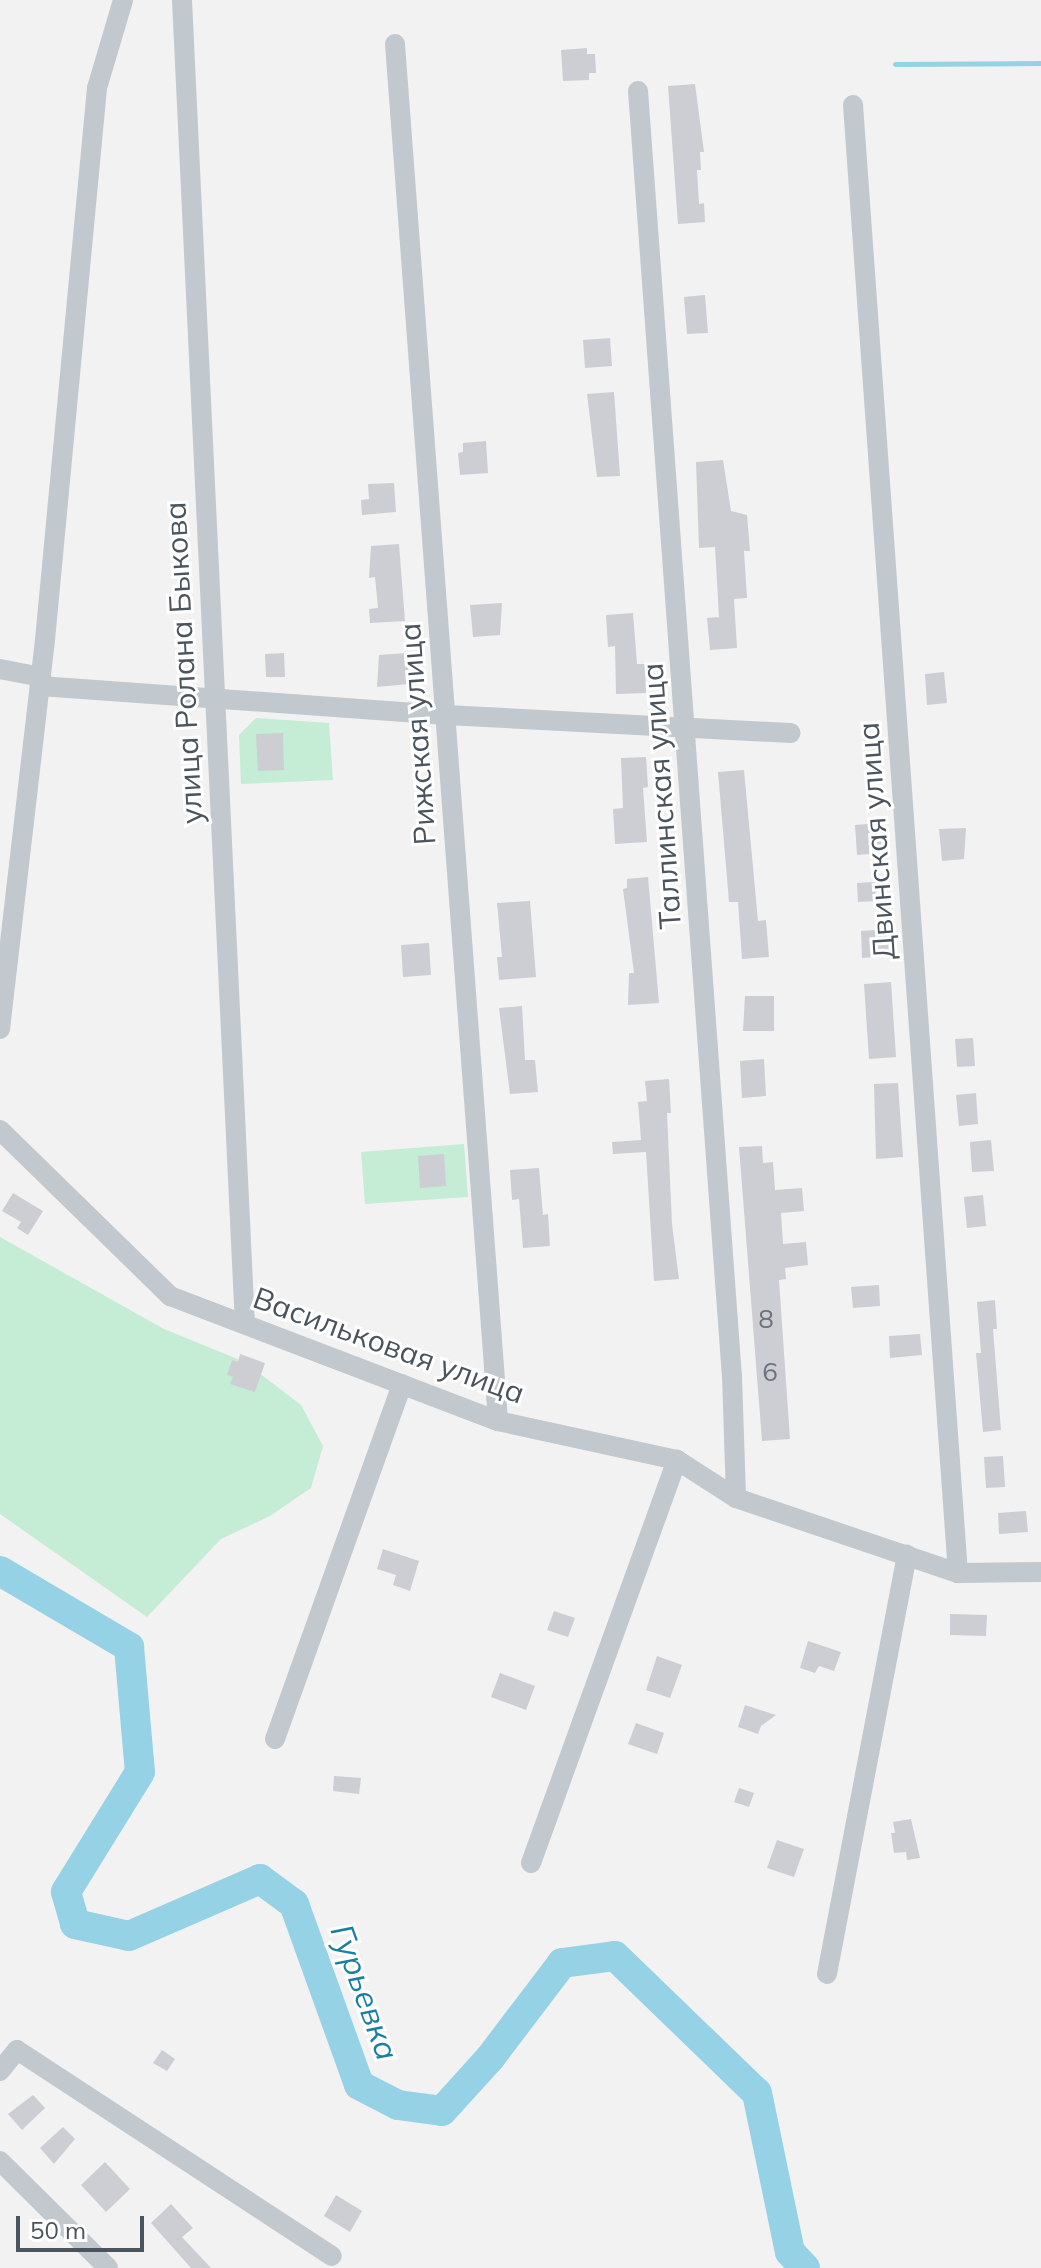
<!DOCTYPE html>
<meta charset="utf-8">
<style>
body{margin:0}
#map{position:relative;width:1041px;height:2268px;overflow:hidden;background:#f3f2f2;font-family:Mulish,sans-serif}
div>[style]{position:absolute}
.green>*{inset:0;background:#c5ecd5}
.stream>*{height:5px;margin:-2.5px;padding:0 2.5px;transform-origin:2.5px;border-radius:2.5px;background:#96d2e5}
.river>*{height:30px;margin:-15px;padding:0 15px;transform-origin:15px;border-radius:15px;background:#96d2e5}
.building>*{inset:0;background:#ccced3}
.minor>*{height:20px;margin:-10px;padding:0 10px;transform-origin:10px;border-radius:10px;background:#c1c8ce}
span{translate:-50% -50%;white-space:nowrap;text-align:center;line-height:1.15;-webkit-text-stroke:6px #fff;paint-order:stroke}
.number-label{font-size:26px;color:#6b727a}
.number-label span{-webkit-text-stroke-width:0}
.street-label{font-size:30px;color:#4b545d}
.water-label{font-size:32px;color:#1a80a1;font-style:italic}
.scale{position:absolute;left:16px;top:2216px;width:128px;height:36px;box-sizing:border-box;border:4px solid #4b545d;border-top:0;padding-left:10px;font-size:24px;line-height:28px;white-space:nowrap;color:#4b545d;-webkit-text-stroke:6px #fff;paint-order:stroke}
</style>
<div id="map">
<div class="green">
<i style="clip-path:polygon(256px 718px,329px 723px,333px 780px,241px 784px,239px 735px)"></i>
<i style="clip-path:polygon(464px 1144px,468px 1197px,365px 1204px,361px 1152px)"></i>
<i style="clip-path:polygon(0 1237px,164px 1329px,245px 1362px,301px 1405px,323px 1446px,311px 1488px,270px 1516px,221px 1539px,147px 1617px,0 1514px)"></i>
</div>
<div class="stream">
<i style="left:895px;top:64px;width:146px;rotate:-0.4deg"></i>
</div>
<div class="river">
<i style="left:0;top:1571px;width:150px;rotate:30.5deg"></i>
<i style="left:129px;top:1647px;width:125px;rotate:85deg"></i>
<i style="left:140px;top:1772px;width:141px;rotate:121.7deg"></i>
<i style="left:66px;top:1892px;width:33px;rotate:74deg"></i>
<i style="left:75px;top:1924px;width:55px;rotate:12.5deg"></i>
<i style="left:129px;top:1936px;width:143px;rotate:-23.5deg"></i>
<i style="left:260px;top:1879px;width:42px;rotate:36.3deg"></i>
<i style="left:294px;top:1904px;width:192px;rotate:70.2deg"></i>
<i style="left:359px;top:2085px;width:44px;rotate:27.1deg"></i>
<i style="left:398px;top:2105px;width:44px;rotate:7.8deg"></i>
<i style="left:442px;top:2111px;width:72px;rotate:-47.8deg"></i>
<i style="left:490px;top:2058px;width:119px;rotate:-52.8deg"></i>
<i style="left:562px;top:1963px;width:53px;rotate:-7.5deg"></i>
<i style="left:615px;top:1956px;width:197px;rotate:44deg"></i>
<i style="left:757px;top:2093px;width:162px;rotate:78.3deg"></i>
<i style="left:790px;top:2252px;width:22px;rotate:47deg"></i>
</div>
<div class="building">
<i style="clip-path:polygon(587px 48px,587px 54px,595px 54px,596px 73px,589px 73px,589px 80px,563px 81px,561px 50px)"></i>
<i style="clip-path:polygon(695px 84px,704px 152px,700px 152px,701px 170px,697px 170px,699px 204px,704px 203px,705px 222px,678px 224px,668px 86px)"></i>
<i style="clip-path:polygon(705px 295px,708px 333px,687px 334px,684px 297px)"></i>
<i style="clip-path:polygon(610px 338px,612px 366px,585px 368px,583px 340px)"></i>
<i style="clip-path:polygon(614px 392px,620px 476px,597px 477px,587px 394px)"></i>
<i style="clip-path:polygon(486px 441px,488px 473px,460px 475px,458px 453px,463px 452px,463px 443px)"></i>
<i style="clip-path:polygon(723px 460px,731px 511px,747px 515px,750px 551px,744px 551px,747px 598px,734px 599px,737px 648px,710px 650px,707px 618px,719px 617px,715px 547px,699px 548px,696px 462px)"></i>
<i style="clip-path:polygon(394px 483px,396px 512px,362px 515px,361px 500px,369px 499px,368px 484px)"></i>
<i style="clip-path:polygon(399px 544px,405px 621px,370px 623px,369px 609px,378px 608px,375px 577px,369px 578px,371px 546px)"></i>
<i style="clip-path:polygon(502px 603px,500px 635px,473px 637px,470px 605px)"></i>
<i style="clip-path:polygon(633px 613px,637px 664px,645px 664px,646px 693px,616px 694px,615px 646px,608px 647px,606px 615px)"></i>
<i style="clip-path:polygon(284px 653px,285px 677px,266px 677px,265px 654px)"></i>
<i style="clip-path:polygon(407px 653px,409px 684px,377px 687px,379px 655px)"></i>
<i style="clip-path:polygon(944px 672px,947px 703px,927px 705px,925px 674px)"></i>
<i style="clip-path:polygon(283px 733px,284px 770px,258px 771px,256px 734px)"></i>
<i style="clip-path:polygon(646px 757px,648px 787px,643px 788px,647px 842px,615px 844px,613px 809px,623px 808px,621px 758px)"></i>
<i style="clip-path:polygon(744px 770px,758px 921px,766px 920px,769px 957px,742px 959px,738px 902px,729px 902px,718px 772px)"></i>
<i style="clip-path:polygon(879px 823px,882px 853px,857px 855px,855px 825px)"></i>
<i style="clip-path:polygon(966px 828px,964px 859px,942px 861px,939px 829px)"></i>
<i style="clip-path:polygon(648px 877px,659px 1003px,628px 1005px,629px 973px,634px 973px,623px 889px,627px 888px,627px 879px)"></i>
<i style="clip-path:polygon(875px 882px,876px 901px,858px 902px,857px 883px)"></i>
<i style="clip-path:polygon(530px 901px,536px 977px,499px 980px,497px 957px,502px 957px,497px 903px)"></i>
<i style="clip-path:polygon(887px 929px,889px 956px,862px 958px,861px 931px)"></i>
<i style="clip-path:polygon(429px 943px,431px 975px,403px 977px,401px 945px)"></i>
<i style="clip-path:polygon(891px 982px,896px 1057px,869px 1059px,864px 984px)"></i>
<i style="clip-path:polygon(745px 996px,774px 996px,774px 1031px,743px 1031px)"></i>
<i style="clip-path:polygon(522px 1006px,525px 1060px,535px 1060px,538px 1092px,510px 1094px,499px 1008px)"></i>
<i style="clip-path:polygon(973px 1038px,975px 1066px,957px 1067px,955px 1039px)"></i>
<i style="clip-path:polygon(764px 1059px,766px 1096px,742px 1098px,740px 1061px)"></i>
<i style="clip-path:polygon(669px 1079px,671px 1113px,667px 1113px,672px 1224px,679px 1279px,654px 1281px,646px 1152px,613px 1154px,612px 1142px,641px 1140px,638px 1102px,647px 1101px,645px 1081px)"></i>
<i style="clip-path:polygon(898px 1083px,903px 1157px,876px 1159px,874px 1084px)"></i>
<i style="clip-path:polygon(976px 1093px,978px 1124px,959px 1126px,956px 1095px)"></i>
<i style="clip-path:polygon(991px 1140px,994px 1171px,972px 1172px,970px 1142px)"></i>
<i style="clip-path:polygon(762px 1146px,763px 1163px,773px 1162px,775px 1190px,802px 1188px,804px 1211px,781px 1213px,783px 1244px,806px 1242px,808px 1265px,785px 1268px,786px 1279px,779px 1280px,790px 1439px,762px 1441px,739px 1147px)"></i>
<i style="clip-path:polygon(444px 1154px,446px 1186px,420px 1188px,418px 1156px)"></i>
<i style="clip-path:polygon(539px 1168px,543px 1215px,548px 1214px,550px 1246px,523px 1248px,519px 1199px,512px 1200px,510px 1170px)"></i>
<i style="clip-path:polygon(13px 1193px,43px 1211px,28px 1235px,17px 1228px,21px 1222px,2px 1211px)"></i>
<i style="clip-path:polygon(983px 1195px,986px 1226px,967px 1228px,964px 1197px)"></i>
<i style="clip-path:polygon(879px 1285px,880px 1306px,853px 1308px,851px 1287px)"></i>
<i style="clip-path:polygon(995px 1300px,997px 1329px,993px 1329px,1001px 1430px,983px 1432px,976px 1353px,981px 1353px,977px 1302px)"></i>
<i style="clip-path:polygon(920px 1334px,922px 1355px,890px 1358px,889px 1336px)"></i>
<i style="clip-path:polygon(240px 1354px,265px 1363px,255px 1392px,230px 1384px,233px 1377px,227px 1375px,232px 1360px,238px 1362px)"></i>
<i style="clip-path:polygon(1003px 1456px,1005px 1487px,986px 1488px,984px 1457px)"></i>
<i style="clip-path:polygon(1026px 1511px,1028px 1532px,999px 1534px,998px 1513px)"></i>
<i style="clip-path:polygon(383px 1549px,419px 1561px,410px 1591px,393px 1585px,396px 1575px,377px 1569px)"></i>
<i style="clip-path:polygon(554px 1611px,575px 1618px,568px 1637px,547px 1630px)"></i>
<i style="clip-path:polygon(950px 1614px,987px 1615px,986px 1636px,950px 1635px)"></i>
<i style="clip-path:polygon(808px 1641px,841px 1652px,834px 1671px,819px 1666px,815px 1673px,800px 1668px)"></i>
<i style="clip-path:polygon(657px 1656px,682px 1665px,670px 1698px,646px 1690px)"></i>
<i style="clip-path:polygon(500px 1673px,535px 1686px,526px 1710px,491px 1697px)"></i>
<i style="clip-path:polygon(745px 1705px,776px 1715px,761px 1726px,758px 1734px,738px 1727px)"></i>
<i style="clip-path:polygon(636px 1723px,664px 1733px,657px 1754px,628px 1744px)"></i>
<i style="clip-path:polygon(334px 1776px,361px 1778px,359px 1794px,333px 1791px)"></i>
<i style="clip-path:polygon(739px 1788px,754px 1793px,749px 1807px,734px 1802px)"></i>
<i style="clip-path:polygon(911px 1819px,920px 1858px,907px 1860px,906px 1852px,894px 1853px,891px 1833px,895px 1833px,893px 1822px)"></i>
<i style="clip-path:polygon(777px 1840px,804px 1849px,794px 1877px,767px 1868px)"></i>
<i style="clip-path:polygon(162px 2050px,175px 2059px,167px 2071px,153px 2063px)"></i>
<i style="clip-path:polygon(33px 2095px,45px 2108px,22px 2130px,8px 2114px)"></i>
<i style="clip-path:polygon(63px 2127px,75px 2139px,54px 2164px,40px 2148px)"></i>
<i style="clip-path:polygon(105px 2162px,130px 2189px,106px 2212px,81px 2185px)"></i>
<i style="clip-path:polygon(336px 2195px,362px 2211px,350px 2232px,324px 2216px)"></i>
<i style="clip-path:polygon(171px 2204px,193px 2228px,182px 2237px,211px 2268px,191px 2268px,151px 2223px)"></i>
</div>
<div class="minor">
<i style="left:182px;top:0;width:1325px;rotate:87.28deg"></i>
<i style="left:395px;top:44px;width:1381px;rotate:85.72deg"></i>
<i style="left:638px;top:91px;width:1288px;rotate:85.82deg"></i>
<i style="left:732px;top:1376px;width:122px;rotate:88.1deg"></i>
<i style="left:853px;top:105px;width:1472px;rotate:85.91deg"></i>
<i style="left:0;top:669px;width:42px;rotate:11deg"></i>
<i style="left:40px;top:686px;width:407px;rotate:4.1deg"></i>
<i style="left:446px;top:715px;width:345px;rotate:3deg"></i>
<i style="left:0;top:1029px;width:392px;rotate:-83.4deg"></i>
<i style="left:45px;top:640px;width:554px;rotate:-84.62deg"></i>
<i style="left:97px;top:88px;width:92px;rotate:-73.5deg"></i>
<i style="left:0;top:1130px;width:238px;rotate:44.3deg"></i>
<i style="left:170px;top:1296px;width:351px;rotate:20.9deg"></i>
<i style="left:498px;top:1421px;width:183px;rotate:12.3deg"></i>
<i style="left:677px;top:1460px;width:70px;rotate:32.8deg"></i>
<i style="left:736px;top:1498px;width:234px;rotate:18.7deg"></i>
<i style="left:958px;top:1573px;width:83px;rotate:-0.7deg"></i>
<i style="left:275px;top:1739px;width:377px;rotate:-70.3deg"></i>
<i style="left:531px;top:1863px;width:429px;rotate:-70.1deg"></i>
<i style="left:827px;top:1974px;width:427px;rotate:-79.2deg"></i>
<i style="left:0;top:2071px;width:27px;rotate:-51deg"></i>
<i style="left:17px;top:2050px;width:376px;rotate:33.2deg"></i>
<i style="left:0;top:2161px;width:152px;rotate:44.7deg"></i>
</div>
<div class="number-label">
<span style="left:766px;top:1319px">8</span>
<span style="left:770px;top:1372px">6</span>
</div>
<div class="street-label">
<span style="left:183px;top:663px;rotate:-93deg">улица Ролана Быкова</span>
<span style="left:417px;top:734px;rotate:-94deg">Рижская улица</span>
<span style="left:661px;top:796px;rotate:-94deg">Таллинская улица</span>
<span style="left:876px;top:841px;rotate:-94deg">Двинская улица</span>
<span style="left:389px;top:1345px;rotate:20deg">Васильковая улица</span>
</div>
<div class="water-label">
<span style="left:365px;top:1992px;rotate:70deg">Гурьевка</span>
</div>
<div class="scale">50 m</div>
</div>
